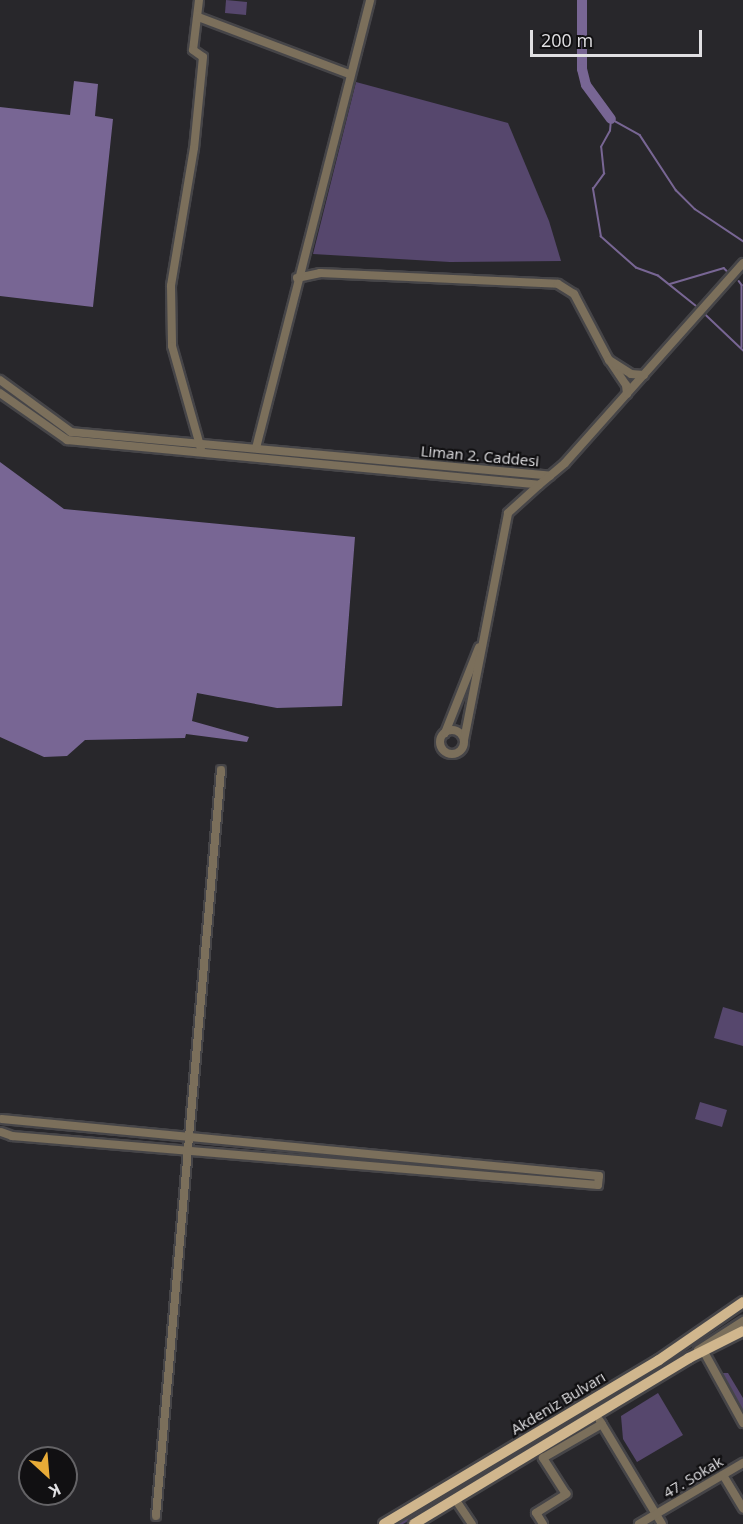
<!DOCTYPE html>
<meta charset="utf-8">
<style>
body{margin:0}
#map{position:relative;width:743px;height:1524px;overflow:hidden;background:#28272b;font-family:"Open Sans",sans-serif}
div>[style]{position:absolute}
.green>*{inset:0;background:#56476d}
.water>*{inset:0;background:#786694}
.stream>*{height:1.5px;margin:-0.75px;padding:0 0.75px;transform-origin:0.75px;border-radius:0.75px;background:#786694}
.river>*{height:10px;margin:-5px;padding:0 5px;transform-origin:5px;border-radius:5px;background:#786694}
.roads{filter:drop-shadow(2px 0 #464548) drop-shadow(-2px 0 #464548) drop-shadow(0 2px #464548) drop-shadow(0 -2px #464548)}
.minor>*{height:8px;margin:-4px;padding:0 4px;transform-origin:4px;border-radius:4px;background:#7b6f5b}
.minor>.ring{margin:-4px;padding:0;box-sizing:content-box;background:none;border:8px solid #7b6f5b;border-radius:50%}
.major>*{height:10px;margin:-5px;padding:0 5px;transform-origin:5px;border-radius:5px;background:#d0b68d}
span{translate:-50% -50%;white-space:nowrap;text-align:center;line-height:1.15;-webkit-text-stroke:4.5px #111012;paint-order:stroke}
.street-label{font-size:15px;color:#e1e0e3}
.north{position:absolute;left:18px;top:1446px;width:60px;height:60px;box-sizing:border-box;background:#111012;border:2px solid #646366;border-radius:50%;rotate:154deg;font-size:16px;font-weight:700;line-height:24px;text-align:center;color:#e1e0e3}
.north::after{content:'';display:block;margin:auto;width:21px;height:27px;background:#e8ab37;clip-path:polygon(50% 0,100% 100%,50% 72%,0 100%)}
.scale{position:absolute;left:530px;top:30px;width:172px;height:27px;box-sizing:border-box;border:3px solid #e1e0e3;border-top:0;padding-left:8px;font-size:18px;line-height:21px;white-space:nowrap;color:#e1e0e3;-webkit-text-stroke:4px #111012;paint-order:stroke}
</style>
<div id="map">
<div class="green">
<i style="clip-path:polygon(226px 0,247px 2px,246px 15px,225px 13px)"></i>
<i style="clip-path:polygon(356px 82px,508px 123px,549px 221px,561px 261px,450px 262px,313px 254px)"></i>
<i style="clip-path:polygon(723px 1007px,743px 1013px,743px 1046px,714px 1038px)"></i>
<i style="clip-path:polygon(700px 1102px,727px 1110px,722px 1127px,695px 1119px)"></i>
<i style="clip-path:polygon(679px 1354px,683px 1356px,403px 1524px,394px 1524px)"></i>
<i style="clip-path:polygon(721px 1373px,728px 1373px,743px 1398px,743px 1414px)"></i>
<i style="clip-path:polygon(658px 1393px,683px 1435px,637px 1462px,623px 1439px,621px 1416px)"></i>
</div>
<div class="water">
<i style="clip-path:polygon(74px 81px,98px 84px,95px 116px,113px 119px,93px 307px,0 296px,0 107px,70px 115px)"></i>
<i style="clip-path:polygon(0 462px,64px 509px,355px 537px,342px 706px,277px 708px,197px 693px,192px 721px,249px 737px,247px 742px,186px 734px,185px 738px,85px 740px,67px 756px,44px 757px,0 737px)"></i>
</div>
<div class="stream">
<i style="left:739px;top:281px;width:5px;rotate:53deg"></i>
<i style="left:742px;top:285px;width:62px;rotate:90deg"></i>
<i style="left:670px;top:284px;width:56px;rotate:-16.5deg"></i>
<i style="left:724px;top:268px;width:6px;rotate:45deg"></i>
<i style="left:698px;top:308px;width:51px;rotate:-141.3deg"></i>
<i style="left:658px;top:276px;width:23px;rotate:-160deg"></i>
<i style="left:636px;top:268px;width:47px;rotate:-138.5deg"></i>
<i style="left:601px;top:237px;width:49px;rotate:-99.5deg"></i>
<i style="left:593px;top:189px;width:19px;rotate:-54deg"></i>
<i style="left:604px;top:174px;width:27px;rotate:-96deg"></i>
<i style="left:601px;top:147px;width:18px;rotate:-61deg"></i>
<i style="left:610px;top:131px;width:12px;rotate:-85deg"></i>
<i style="left:611px;top:119px;width:33px;rotate:29deg"></i>
<i style="left:640px;top:135px;width:66px;rotate:56.8deg"></i>
<i style="left:676px;top:190px;width:27px;rotate:45deg"></i>
<i style="left:695px;top:209px;width:58px;rotate:33.7deg"></i>
<i style="left:704px;top:313px;width:54px;rotate:43.5deg"></i>
</div>
<div class="river">
<i style="left:582px;top:0;width:69px;rotate:90deg"></i>
<i style="left:582px;top:69px;width:16px;rotate:76deg"></i>
<i style="left:586px;top:85px;width:42px;rotate:53.7deg"></i>
</div>
<div class="roads">
<div class="minor">
<i style="left:199px;top:0;width:50px;rotate:96.8deg"></i>
<i style="left:193px;top:50px;width:12px;rotate:35deg"></i>
<i style="left:203px;top:57px;width:91px;rotate:95.6deg"></i>
<i style="left:194px;top:148px;width:140px;rotate:99.5deg"></i>
<i style="left:171px;top:286px;width:60px;rotate:89deg"></i>
<i style="left:172px;top:346px;width:107px;rotate:74.3deg"></i>
<i style="left:198px;top:17px;width:161px;rotate:20.7deg"></i>
<i style="left:297px;top:278px;width:24px;rotate:-12deg"></i>
<i style="left:320px;top:273px;width:238px;rotate:2.6deg"></i>
<i style="left:558px;top:284px;width:19px;rotate:32deg"></i>
<i style="left:574px;top:294px;width:75px;rotate:62.1deg"></i>
<i style="left:0;top:380px;width:88px;rotate:36.2deg"></i>
<i style="left:71px;top:432px;width:481px;rotate:5.2deg"></i>
<i style="left:0;top:393px;width:82px;rotate:35deg"></i>
<i style="left:67px;top:440px;width:474px;rotate:5.4deg"></i>
<i style="left:539px;top:485px;width:34px;rotate:-40deg"></i>
<i style="left:565px;top:463px;width:268px;rotate:-48.3deg"></i>
<i style="left:627px;top:394px;width:9px;rotate:-96deg"></i>
<i style="left:626px;top:385px;width:30px;rotate:-124deg"></i>
<i style="left:609px;top:360px;width:26px;rotate:32deg"></i>
<i style="left:631px;top:374px;width:13px;rotate:4deg"></i>
<i style="left:256px;top:448px;width:462px;rotate:-75.7deg"></i>
<i class="ring" style="left:440px;top:730px;width:16px;height:16px"></i>
<i style="left:445px;top:733px;width:92px;rotate:-68.4deg"></i>
<i style="left:464px;top:740px;width:231px;rotate:-79deg"></i>
<i style="left:508px;top:513px;width:42px;rotate:-42.1deg"></i>
<i style="left:1px;top:1132px;width:12px;rotate:20deg"></i>
<i style="left:12px;top:1136px;width:588px;rotate:4.78deg"></i>
<i style="left:598px;top:1185px;width:9px;rotate:-84deg"></i>
<i style="left:599px;top:1176px;width:600px;rotate:-174.55deg"></i>
<i style="left:698px;top:1350px;width:54px;rotate:-32.8deg"></i>
<i style="left:704px;top:1352px;width:81px;rotate:61.2deg"></i>
<i style="left:600px;top:1421px;width:120px;rotate:59deg"></i>
<i style="left:723px;top:1475px;width:39px;rotate:59deg"></i>
<i style="left:455px;top:1499px;width:30px;rotate:56deg"></i>
<i style="left:156px;top:1516px;width:749px;rotate:-85.02deg"></i>
<i style="left:543px;top:1524px;width:13px;rotate:-122deg"></i>
<i style="left:536px;top:1513px;width:36px;rotate:-32deg"></i>
<i style="left:566px;top:1494px;width:43px;rotate:-122.6deg"></i>
<i style="left:543px;top:1458px;width:68px;rotate:-30deg"></i>
<i style="left:639px;top:1524px;width:121px;rotate:-30.4deg"></i>
</div>
<div class="major">
<i style="left:384px;top:1524px;width:320px;rotate:-30.8deg"></i>
<i style="left:659px;top:1360px;width:102px;rotate:-34.6deg"></i>
<i style="left:414px;top:1524px;width:321px;rotate:-31.1deg"></i>
<i style="left:689px;top:1358px;width:60px;rotate:-26.6deg"></i>
</div>
</div>
<div class="street-label">
<span style="left:480px;top:456px;rotate:5deg">Liman 2. Caddesi</span>
<span style="left:558px;top:1403px;rotate:-31deg">Akdeniz Bulvarı</span>
<span style="left:693px;top:1477px;rotate:-31deg">47. Sokak</span>
</div>
<div class="north">K</div>
<div class="scale">200 m</div>
</div>
